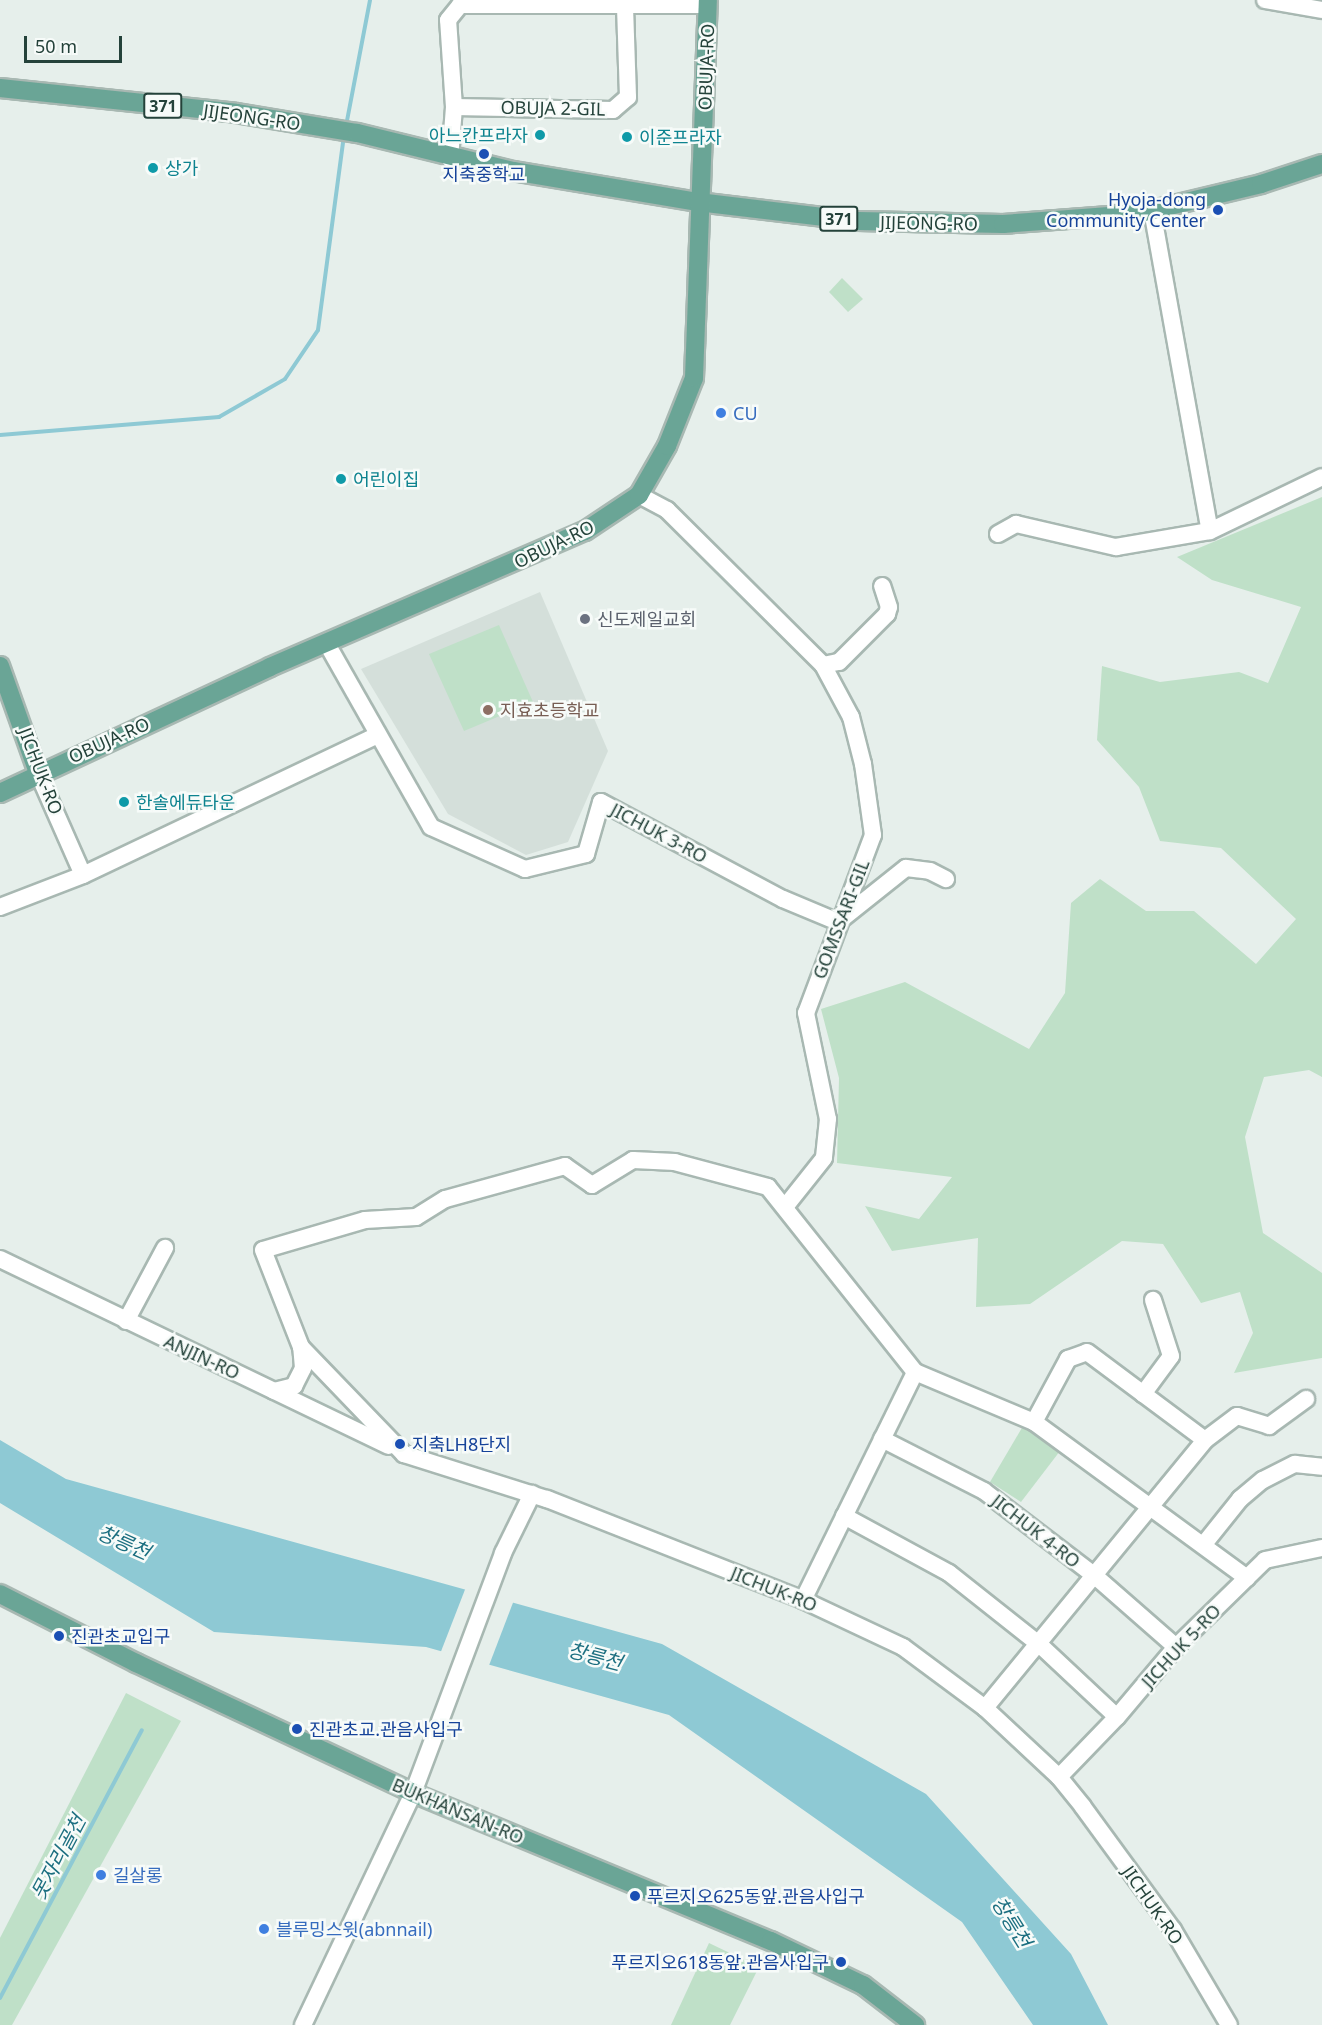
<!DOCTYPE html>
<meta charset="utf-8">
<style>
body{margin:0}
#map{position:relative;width:1322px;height:2025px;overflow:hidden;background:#e6efeb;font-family:"Noto Sans","Noto Sans KR",sans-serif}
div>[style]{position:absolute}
.built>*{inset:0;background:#d4dfda}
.green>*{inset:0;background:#bfe0c8}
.water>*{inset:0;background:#8ec9d4}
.pier>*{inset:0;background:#e6efeb}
.stream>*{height:4px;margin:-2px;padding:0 2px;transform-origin:2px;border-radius:2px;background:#8ec9d4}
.roads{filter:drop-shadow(2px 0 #a8b8b2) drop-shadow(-2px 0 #a8b8b2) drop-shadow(0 2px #a8b8b2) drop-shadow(0 -2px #a8b8b2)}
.minor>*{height:16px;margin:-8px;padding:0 8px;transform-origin:8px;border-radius:8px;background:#fff}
.major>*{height:18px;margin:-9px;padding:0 9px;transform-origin:9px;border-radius:9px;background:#6aa596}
.dots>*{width:16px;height:16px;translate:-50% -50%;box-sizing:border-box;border:3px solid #f7fbf9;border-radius:50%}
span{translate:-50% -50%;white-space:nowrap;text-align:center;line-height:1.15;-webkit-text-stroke:5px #f7fbf9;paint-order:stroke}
.shield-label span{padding:2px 4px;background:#f7fbf9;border:2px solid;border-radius:4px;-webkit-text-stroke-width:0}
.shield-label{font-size:16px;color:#24423a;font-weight:700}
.street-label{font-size:18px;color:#24423a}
.culture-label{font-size:18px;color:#0d838f}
.right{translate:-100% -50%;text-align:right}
.left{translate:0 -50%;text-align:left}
.transit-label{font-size:18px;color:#164399}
.shop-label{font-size:18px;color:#366cbe}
.worship-label{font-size:18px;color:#5b616d}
.education-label{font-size:18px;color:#785e54}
.water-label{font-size:20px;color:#1c6f80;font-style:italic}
.scale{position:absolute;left:24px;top:36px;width:98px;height:27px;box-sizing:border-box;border:3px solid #24423a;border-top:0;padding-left:8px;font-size:18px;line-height:21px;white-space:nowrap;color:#24423a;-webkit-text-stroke:4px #f7fbf9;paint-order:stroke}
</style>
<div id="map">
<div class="built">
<i style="clip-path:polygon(540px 592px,608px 751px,568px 842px,526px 855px,448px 814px,361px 669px)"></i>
</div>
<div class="green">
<i style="clip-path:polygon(842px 278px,863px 299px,848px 312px,829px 292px)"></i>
<i style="clip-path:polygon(1322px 497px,1322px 1077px,1309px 1070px,1264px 1077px,1245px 1137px,1263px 1233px,1322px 1273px,1322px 1358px,1234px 1373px,1253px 1333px,1240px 1292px,1201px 1303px,1163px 1244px,1122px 1241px,1030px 1304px,976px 1307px,978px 1238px,892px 1251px,865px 1206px,919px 1219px,952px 1177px,837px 1163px,839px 1078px,821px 1009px,905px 982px,1029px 1049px,1065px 993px,1071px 903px,1100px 879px,1146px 911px,1194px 911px,1256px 964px,1296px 919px,1221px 848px,1160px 841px,1139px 787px,1097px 740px,1102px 666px,1160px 682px,1239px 672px,1268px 683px,1301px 607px,1212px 580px,1177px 557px)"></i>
<i style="clip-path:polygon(499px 625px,533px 702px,464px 731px,429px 654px)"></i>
<i style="clip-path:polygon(1023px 1426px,1060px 1451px,1021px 1502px,990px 1482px)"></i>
<i style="clip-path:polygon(126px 1693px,181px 1721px,12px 2025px,0 2025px,0 1938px)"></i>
<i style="clip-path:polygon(709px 1943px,759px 1967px,730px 2025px,671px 2025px)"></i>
</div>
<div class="water">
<i style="clip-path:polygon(0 1440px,66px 1479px,662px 1644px,926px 1794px,1071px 1954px,1108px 2025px,1033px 2025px,962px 1922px,669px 1715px,426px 1647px,214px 1632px,0 1503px)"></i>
</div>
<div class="pier">
<i style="clip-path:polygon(466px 1587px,514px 1600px,488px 1668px,440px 1654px)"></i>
</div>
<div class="stream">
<i style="left:346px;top:126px;width:128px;rotate:-79.2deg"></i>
<i style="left:0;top:435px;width:220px;rotate:-4.7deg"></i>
<i style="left:219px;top:417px;width:76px;rotate:-29.9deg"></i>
<i style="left:285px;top:379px;width:59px;rotate:-56deg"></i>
<i style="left:318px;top:330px;width:196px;rotate:-82.4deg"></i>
<i style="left:0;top:1998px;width:303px;rotate:-62.1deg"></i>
</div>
<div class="roads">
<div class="minor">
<i style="left:1265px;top:0;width:58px;rotate:10deg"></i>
<i style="left:454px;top:107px;width:159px;rotate:1.1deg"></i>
<i style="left:613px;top:110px;width:20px;rotate:-41deg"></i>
<i style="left:628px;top:97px;width:91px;rotate:-91.9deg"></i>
<i style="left:450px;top:159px;width:52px;rotate:-85.6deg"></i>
<i style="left:454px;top:107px;width:87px;rotate:-93.9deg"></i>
<i style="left:448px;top:20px;width:19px;rotate:-51deg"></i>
<i style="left:460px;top:5px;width:248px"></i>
<i style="left:1152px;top:210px;width:326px;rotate:79.8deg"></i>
<i style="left:639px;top:495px;width:32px;rotate:28deg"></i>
<i style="left:667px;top:510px;width:220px;rotate:44.8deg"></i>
<i style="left:823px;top:665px;width:59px;rotate:61.7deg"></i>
<i style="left:851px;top:717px;width:49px;rotate:75.7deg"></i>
<i style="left:863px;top:764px;width:72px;rotate:82deg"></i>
<i style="left:873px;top:835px;width:190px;rotate:110.6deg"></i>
<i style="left:806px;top:1013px;width:108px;rotate:78.3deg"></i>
<i style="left:828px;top:1119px;width:39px;rotate:96deg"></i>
<i style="left:824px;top:1158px;width:63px;rotate:128.5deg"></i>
<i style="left:998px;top:534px;width:21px;rotate:-29deg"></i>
<i style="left:1016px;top:524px;width:103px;rotate:13deg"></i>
<i style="left:1116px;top:547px;width:95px;rotate:-9.7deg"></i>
<i style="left:1210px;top:531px;width:124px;rotate:-25.7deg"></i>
<i style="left:327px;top:644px;width:210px;rotate:60.4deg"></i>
<i style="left:431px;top:827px;width:103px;rotate:24.1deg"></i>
<i style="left:525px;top:869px;width:63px;rotate:-13.8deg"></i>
<i style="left:586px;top:854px;width:54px;rotate:-73.9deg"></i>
<i style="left:601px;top:802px;width:206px;rotate:28.1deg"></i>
<i style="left:783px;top:899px;width:60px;rotate:22.7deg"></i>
<i style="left:838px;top:922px;width:87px;rotate:-38.5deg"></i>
<i style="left:906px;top:868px;width:24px;rotate:7deg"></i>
<i style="left:930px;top:871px;width:18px;rotate:27deg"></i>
<i style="left:823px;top:665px;width:16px;rotate:-11deg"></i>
<i style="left:839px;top:662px;width:68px;rotate:-45deg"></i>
<i style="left:887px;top:614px;width:7px;rotate:-74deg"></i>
<i style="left:889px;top:607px;width:22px;rotate:-108deg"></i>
<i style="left:38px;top:773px;width:111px;rotate:66.2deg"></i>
<i style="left:0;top:907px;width:89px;rotate:-21.1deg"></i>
<i style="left:83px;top:875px;width:324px;rotate:-25.4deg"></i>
<i style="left:0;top:1259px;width:431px;rotate:25.7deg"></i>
<i style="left:126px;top:1321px;width:83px;rotate:-61.9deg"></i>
<i style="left:915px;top:1372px;width:236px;rotate:-128.5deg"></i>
<i style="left:768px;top:1187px;width:96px;rotate:-165deg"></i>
<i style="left:675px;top:1162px;width:42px;rotate:-177.3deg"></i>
<i style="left:633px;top:1160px;width:48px;rotate:148.6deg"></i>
<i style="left:592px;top:1185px;width:33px;rotate:-145deg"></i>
<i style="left:565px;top:1166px;width:124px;rotate:164.6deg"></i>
<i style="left:445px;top:1199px;width:34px;rotate:148deg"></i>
<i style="left:416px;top:1217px;width:51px;rotate:176.6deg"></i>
<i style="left:365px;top:1220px;width:106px;rotate:163.6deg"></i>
<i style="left:263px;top:1250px;width:104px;rotate:68.6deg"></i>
<i style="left:301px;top:1347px;width:149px;rotate:46.1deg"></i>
<i style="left:404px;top:1454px;width:150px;rotate:17.5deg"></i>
<i style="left:547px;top:1499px;width:275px;rotate:21.5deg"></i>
<i style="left:803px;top:1600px;width:110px;rotate:25.2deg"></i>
<i style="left:903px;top:1647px;width:102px;rotate:36.6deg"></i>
<i style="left:985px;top:1708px;width:101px;rotate:43deg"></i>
<i style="left:1059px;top:1777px;width:38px;rotate:51deg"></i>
<i style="left:1083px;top:1807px;width:152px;rotate:53.8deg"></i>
<i style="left:1173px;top:1930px;width:110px;rotate:59.5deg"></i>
<i style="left:274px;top:1391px;width:21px;rotate:-14deg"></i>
<i style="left:294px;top:1386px;width:20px;rotate:-63deg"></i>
<i style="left:303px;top:1368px;width:21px;rotate:-95deg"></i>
<i style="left:1143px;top:1394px;width:47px;rotate:-53.6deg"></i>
<i style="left:1171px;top:1356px;width:59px;rotate:-107.8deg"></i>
<i style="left:1034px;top:1422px;width:72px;rotate:-61.6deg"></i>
<i style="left:1068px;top:1359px;width:20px;rotate:-20deg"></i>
<i style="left:1087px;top:1352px;width:147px;rotate:36.7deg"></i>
<i style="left:882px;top:1439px;width:114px;rotate:27deg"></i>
<i style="left:984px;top:1491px;width:140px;rotate:37.4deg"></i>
<i style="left:1095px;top:1576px;width:108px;rotate:41.2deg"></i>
<i style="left:844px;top:1516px;width:119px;rotate:28.5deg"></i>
<i style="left:949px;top:1573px;width:116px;rotate:38.4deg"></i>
<i style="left:1040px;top:1645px;width:105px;rotate:43.1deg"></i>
<i style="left:1204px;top:1544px;width:58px;rotate:-51.3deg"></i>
<i style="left:1240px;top:1499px;width:30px;rotate:-40deg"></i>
<i style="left:1263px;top:1480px;width:36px;rotate:-27deg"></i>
<i style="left:1295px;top:1464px;width:27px;rotate:6deg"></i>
<i style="left:803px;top:1600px;width:254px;rotate:-63.8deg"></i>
<i style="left:915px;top:1372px;width:129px;rotate:22.8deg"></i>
<i style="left:1034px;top:1422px;width:264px;rotate:36.2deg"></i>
<i style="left:985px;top:1708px;width:347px;rotate:-50.6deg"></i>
<i style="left:1205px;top:1440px;width:40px;rotate:-37deg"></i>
<i style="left:1237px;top:1416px;width:34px;rotate:17deg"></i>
<i style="left:1269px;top:1426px;width:46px;rotate:-36.1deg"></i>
<i style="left:1059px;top:1777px;width:83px;rotate:-46deg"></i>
<i style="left:1117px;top:1717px;width:92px;rotate:-49.9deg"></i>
<i style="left:1176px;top:1647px;width:124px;rotate:-44.3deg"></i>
<i style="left:1265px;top:1560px;width:58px;rotate:-11.9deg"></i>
<i style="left:303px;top:2025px;width:257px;rotate:-64.6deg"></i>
<i style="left:413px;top:1793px;width:256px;rotate:-69.4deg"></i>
<i style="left:503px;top:1553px;width:66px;rotate:-63.8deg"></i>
</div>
<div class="major">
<i style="left:0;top:88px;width:237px;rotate:6deg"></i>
<i style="left:236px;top:113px;width:123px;rotate:9.4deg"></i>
<i style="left:357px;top:133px;width:161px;rotate:13.7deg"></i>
<i style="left:513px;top:171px;width:188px;rotate:9.5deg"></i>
<i style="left:698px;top:202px;width:161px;rotate:6.8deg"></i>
<i style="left:858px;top:221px;width:145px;rotate:1.2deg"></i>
<i style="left:1003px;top:224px;width:133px;rotate:-4.3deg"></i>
<i style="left:1136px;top:214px;width:129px;rotate:-13.5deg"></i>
<i style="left:1261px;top:184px;width:64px;rotate:-18.2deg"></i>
<i style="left:0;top:666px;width:114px;rotate:70.4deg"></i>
<i style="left:0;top:793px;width:298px;rotate:-25deg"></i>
<i style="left:270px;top:667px;width:343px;rotate:-23.4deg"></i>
<i style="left:585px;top:531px;width:65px;rotate:-33.7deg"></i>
<i style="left:639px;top:495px;width:56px;rotate:-60.3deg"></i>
<i style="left:667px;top:446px;width:73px;rotate:-68.3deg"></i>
<i style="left:694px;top:378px;width:378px;rotate:-87.9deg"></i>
<i style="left:0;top:1594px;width:153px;rotate:26.9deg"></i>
<i style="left:136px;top:1663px;width:306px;rotate:25.1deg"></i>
<i style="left:413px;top:1793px;width:387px;rotate:22.5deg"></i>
<i style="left:771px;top:1941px;width:102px;rotate:25.6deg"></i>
<i style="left:863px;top:1985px;width:66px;rotate:37.6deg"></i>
</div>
</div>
<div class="dots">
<i style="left:540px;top:135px;background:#0f9aa8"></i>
<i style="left:627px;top:137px;background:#0f9aa8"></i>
<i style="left:484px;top:154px;background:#1a4fb4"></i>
<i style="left:153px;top:168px;background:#0f9aa8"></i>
<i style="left:1218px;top:210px;background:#1a4fb4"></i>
<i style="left:721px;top:413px;background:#3f7fe0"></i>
<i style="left:341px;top:479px;background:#0f9aa8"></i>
<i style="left:585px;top:619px;background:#6b7280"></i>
<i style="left:488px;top:710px;background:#8d6e63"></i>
<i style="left:124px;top:802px;background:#0f9aa8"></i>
<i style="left:400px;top:1444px;background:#1a4fb4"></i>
<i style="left:59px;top:1636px;background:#1a4fb4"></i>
<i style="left:297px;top:1729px;background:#1a4fb4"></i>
<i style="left:101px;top:1875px;background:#3f7fe0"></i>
<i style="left:635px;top:1896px;background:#1a4fb4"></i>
<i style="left:264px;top:1929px;background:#3f7fe0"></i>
<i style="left:841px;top:1962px;background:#1a4fb4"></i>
</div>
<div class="shield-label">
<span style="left:163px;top:106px">371</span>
<span style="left:839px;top:219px">371</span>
</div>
<div class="street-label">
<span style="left:706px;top:67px;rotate:-88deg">OBUJA-RO</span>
<span style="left:553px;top:108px;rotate:1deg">OBUJA 2-GIL</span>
<span style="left:252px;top:117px;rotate:8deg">JIJEONG-RO</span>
<span style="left:929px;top:223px;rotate:1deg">JIJEONG-RO</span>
<span style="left:554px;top:544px;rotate:-26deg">OBUJA-RO</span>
<span style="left:109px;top:740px;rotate:-24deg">OBUJA-RO</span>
<span style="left:41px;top:771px;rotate:69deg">JICHUK-RO</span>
<span style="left:659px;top:833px;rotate:28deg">JICHUK 3-RO</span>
<span style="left:841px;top:919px;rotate:-69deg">GOMSSARI-GIL</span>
<span style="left:202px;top:1357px;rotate:25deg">ANJIN-RO</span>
<span style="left:1036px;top:1531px;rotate:38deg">JICHUK 4-RO</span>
<span style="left:774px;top:1589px;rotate:22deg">JICHUK-RO</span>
<span style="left:1181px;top:1646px;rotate:-47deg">JICHUK 5-RO</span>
<span style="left:458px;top:1811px;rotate:23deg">BUKHANSAN-RO</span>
<span style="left:1153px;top:1905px;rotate:55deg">JICHUK-RO</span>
</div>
<div class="culture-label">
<span class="right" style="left:528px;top:135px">아느칸프라자</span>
<span class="left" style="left:639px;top:137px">이준프라자</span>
<span class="left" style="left:165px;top:168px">상가</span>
<span class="left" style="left:353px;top:479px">어린이집</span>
<span class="left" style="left:136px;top:802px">한솔에듀타운</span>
</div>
<div class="transit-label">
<span style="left:484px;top:174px">지축중학교</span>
<span class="right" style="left:1206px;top:210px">Hyoja-dong<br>Community Center</span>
<span class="left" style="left:412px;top:1444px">지축LH8단지</span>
<span class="left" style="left:71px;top:1636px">진관초교입구</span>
<span class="left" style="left:309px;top:1729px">진관초교.관음사입구</span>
<span class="left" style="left:647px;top:1896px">푸르지오625동앞.관음사입구</span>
<span class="right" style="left:829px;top:1962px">푸르지오618동앞.관음사입구</span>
</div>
<div class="shop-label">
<span class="left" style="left:733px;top:413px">CU</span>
<span class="left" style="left:113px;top:1875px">길살롱</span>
<span class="left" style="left:276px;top:1929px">블루밍스윗(abnnail)</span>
</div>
<div class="worship-label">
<span class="left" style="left:597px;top:619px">신도제일교회</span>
</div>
<div class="education-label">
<span class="left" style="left:500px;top:710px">지효초등학교</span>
</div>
<div class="water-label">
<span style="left:124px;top:1542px;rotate:24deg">창릉천</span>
<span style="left:595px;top:1656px;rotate:15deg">창릉천</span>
<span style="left:58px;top:1857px;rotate:-62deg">못자리골천</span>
<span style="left:1012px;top:1922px;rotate:58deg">창릉천</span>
</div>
<div class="scale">50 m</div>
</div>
